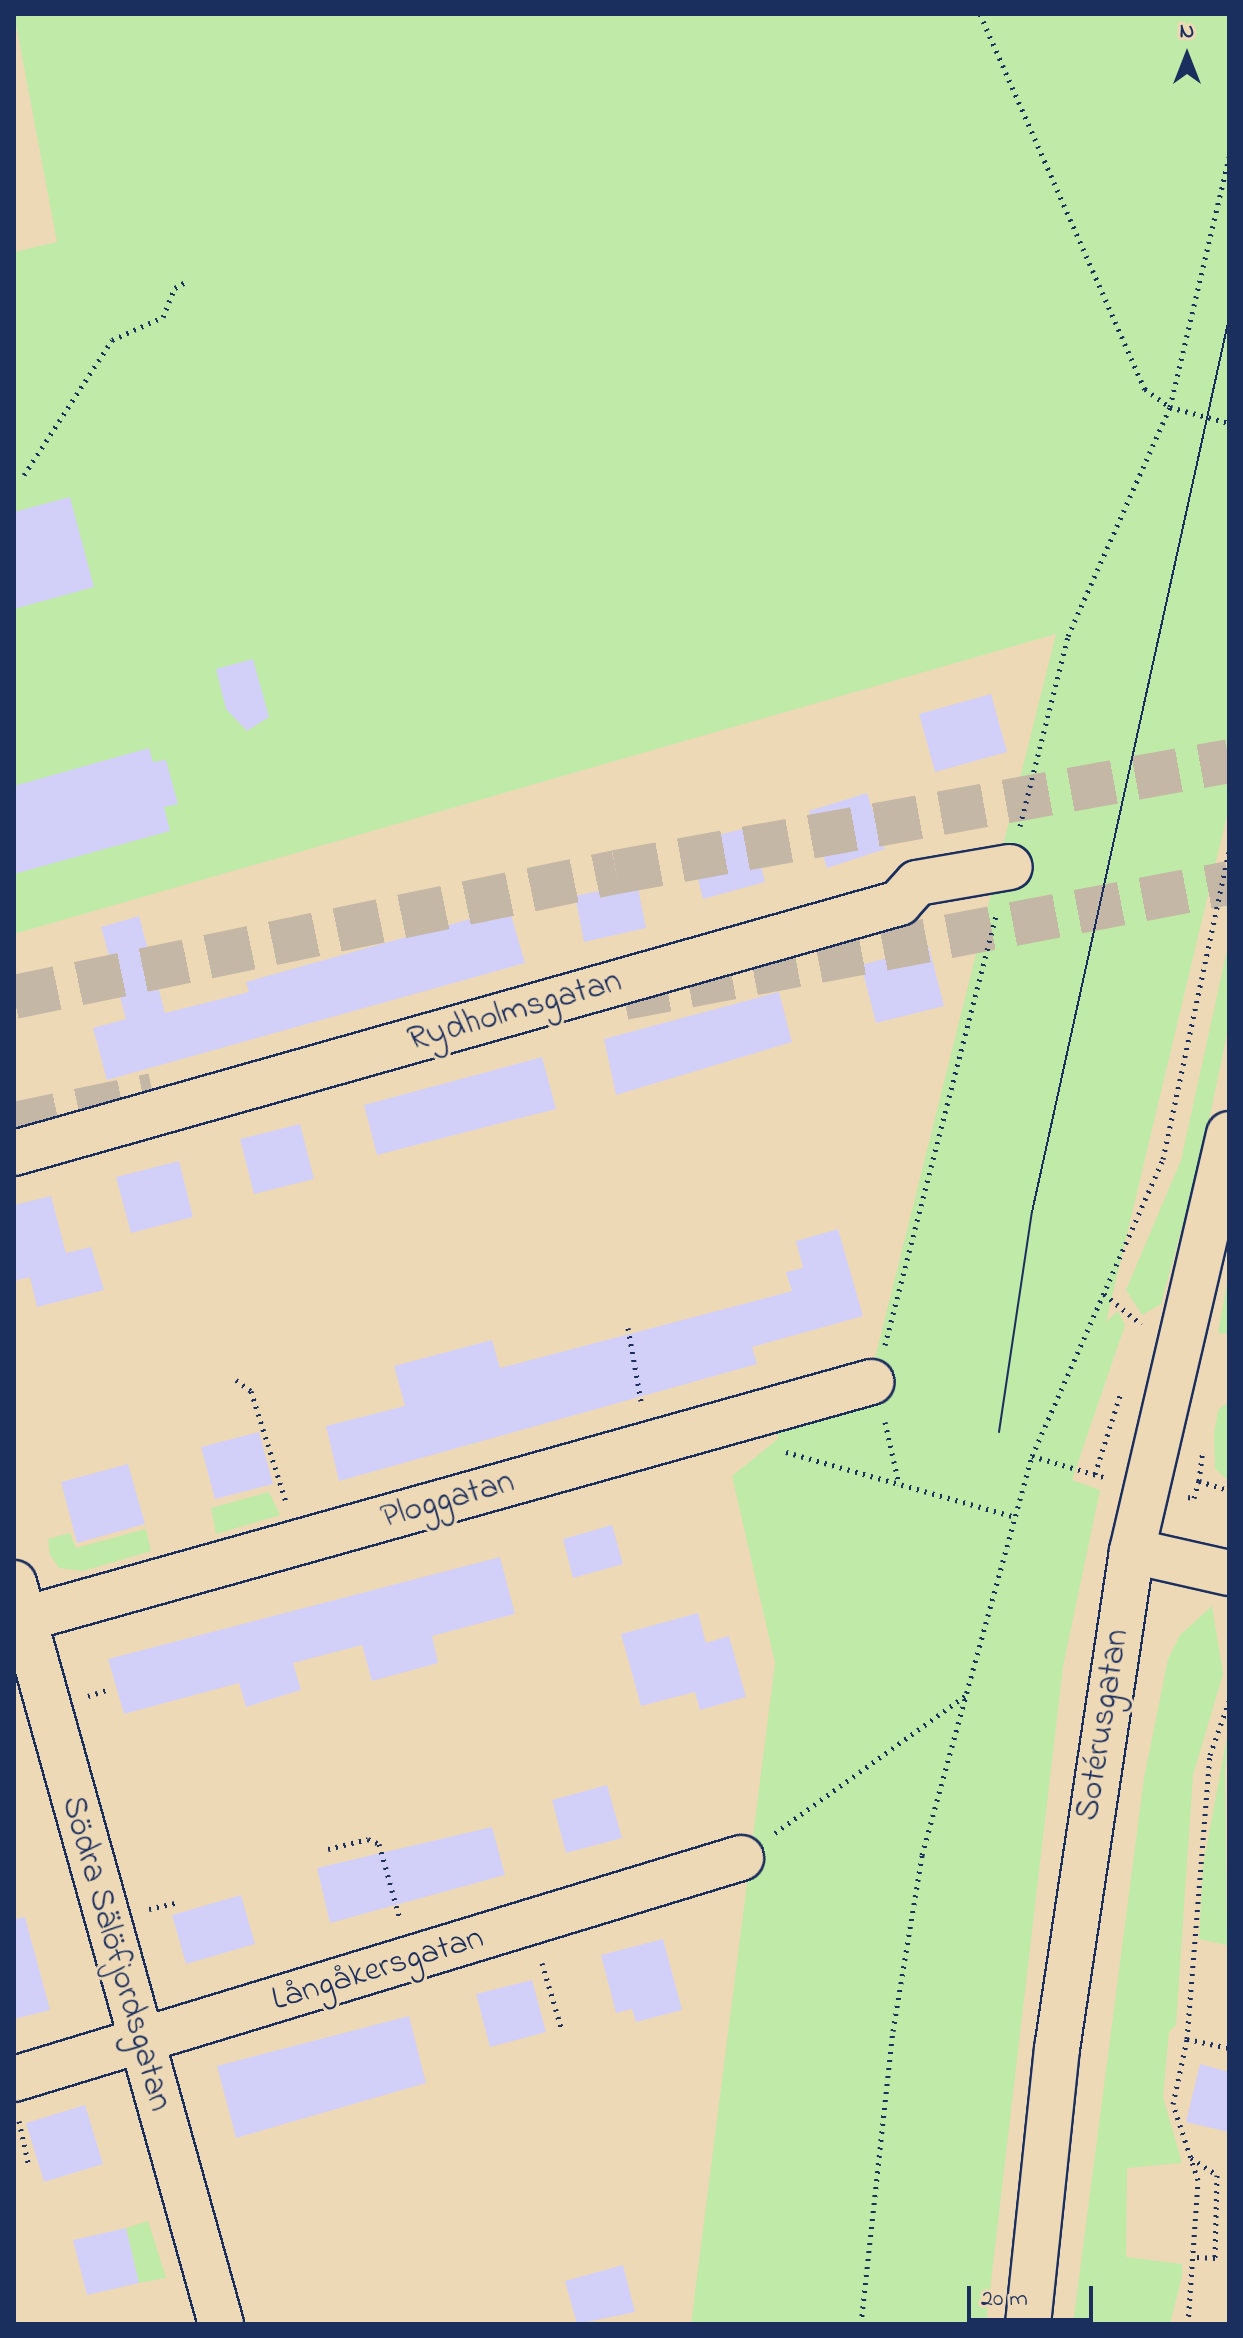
<!DOCTYPE html>
<meta charset="utf-8">
<style>
body{margin:0}
#map{position:relative;width:1243px;height:2338px;overflow:hidden;background:#eed9b7;font-family:"Indie Flower",sans-serif}
div>[style]{position:absolute}
.green>*{inset:0;background:#c0eaa7}
.building>*{inset:0;background:#d2d0f8}
.highway-tunnel>*{height:44px;margin-top:-22px;transform-origin:0;background:repeating-linear-gradient(90deg,#c4b7a5 0 44px,transparent 0 66px)}
.path>*{height:5px;margin-top:-2.5px;transform-origin:0;background:repeating-linear-gradient(90deg,#1b2f5e 0 2px,transparent 0 8px)}
.roads{filter:drop-shadow(2px 0 #1b2f5e) drop-shadow(-2px 0 #1b2f5e) drop-shadow(0 2px #1b2f5e) drop-shadow(0 -2px #1b2f5e)}
.minor>*{height:44px;margin:-22px;padding:0 22px;transform-origin:22px;border-radius:22px;background:#eed9b7}
.tram>*{height:2px;margin:-1px;padding:0 1px;transform-origin:1px;border-radius:1px;background:#1b2f5e}
span{translate:-50% -50%;white-space:nowrap;text-align:center;line-height:1.15;-webkit-text-stroke:6px #eed9b7;paint-order:stroke}
.street-label{font-size:34px;color:#1b2f5e}
.frame{position:absolute;inset:0;border:16px solid #1b2f5e;pointer-events:none}
.north{position:absolute;left:1147px;top:16px;width:80px;height:80px;-webkit-text-stroke:6px #eed9b7;paint-order:stroke;rotate:0deg;font-size:22px;font-weight:700;line-height:32px;text-align:center;color:#1b2f5e}
.north::after{content:'';display:block;margin:auto;width:28px;height:36px;background:#1b2f5e;clip-path:polygon(50% 0,100% 100%,50% 72%,0 100%)}
.scale{position:absolute;left:967px;top:2286px;width:126px;height:36px;box-sizing:border-box;border:4px solid #1b2f5e;border-top:0;padding-left:10px;font-size:24px;line-height:28px;white-space:nowrap;color:#1b2f5e;-webkit-text-stroke:6px #eed9b7;paint-order:stroke}
</style>
<div id="map">
<div class="green">
<i style="clip-path:polygon(14px 14px,1229px 14px,1229px 807px,1106px 1322px,1118px 1311px,1125px 1325px,1072px 1480px,1100px 1490px,1063px 1667px,986px 2324px,691px 2324px,775px 1663px,732px 1476px,779px 1438px,771px 1428px,816px 1406px,875px 1358px,1056px 634px,14px 934px,14px 252px,57px 242px)"></i>
<i style="clip-path:polygon(1229px 941px,1229px 1024px,1202px 1154px,1161px 1304px,1142px 1315px,1126px 1290px,1181px 1160px)"></i>
<i style="clip-path:polygon(1229px 1273px,1229px 1334px,1218px 1333px)"></i>
<i style="clip-path:polygon(1229px 1402px,1229px 1481px,1215px 1469px,1214px 1434px,1218px 1410px)"></i>
<i style="clip-path:polygon(269px 1492px,280px 1515px,216px 1534px,211px 1508px)"></i>
<i style="clip-path:polygon(146px 1529px,151px 1551px,83px 1571px,59px 1568px,50px 1555px,48px 1539px,70px 1533px,76px 1548px)"></i>
<i style="clip-path:polygon(1212px 1606px,1223px 1674px,1193px 1775px,1176px 2025px,1169px 2032px,1163px 2097px,1182px 2163px,1127px 2168px,1126px 2257px,1182px 2264px,1182px 2276px,1170px 2324px,1073px 2324px,1144px 1778px,1168px 1659px,1180px 1635px)"></i>
<i style="clip-path:polygon(1229px 1726px,1225px 1769px,1227px 1945px,1199px 1939px,1203px 1866px)"></i>
<i style="clip-path:polygon(148px 2221px,166px 2278px,139px 2283px,126px 2228px)"></i>
</div>
<div class="building">
<i style="clip-path:polygon(70px 497px,94px 587px,14px 609px,14px 512px)"></i>
<i style="clip-path:polygon(253px 659px,269px 717px,247px 731px,226px 709px,216px 669px)"></i>
<i style="clip-path:polygon(991px 694px,1007px 752px,935px 772px,919px 714px)"></i>
<i style="clip-path:polygon(149px 748px,153px 762px,166px 760px,178px 804px,164px 807px,170px 831px,14px 874px,14px 786px)"></i>
<i style="clip-path:polygon(867px 793px,885px 849px,827px 868px,809px 811px)"></i>
<i style="clip-path:polygon(751px 827px,765px 882px,703px 899px,689px 842px)"></i>
<i style="clip-path:polygon(637px 883px,646px 928px,584px 942px,575px 896px)"></i>
<i style="clip-path:polygon(509px 908px,525px 963px,107px 1080px,93px 1028px,126px 1019px,101px 927px,139px 916px,165px 1013px,249px 992px,246px 982px)"></i>
<i style="clip-path:polygon(929px 947px,944px 1006px,876px 1023px,861px 965px)"></i>
<i style="clip-path:polygon(779px 992px,792px 1042px,616px 1095px,604px 1039px)"></i>
<i style="clip-path:polygon(542px 1057px,556px 1109px,377px 1155px,364px 1105px)"></i>
<i style="clip-path:polygon(300px 1124px,314px 1179px,254px 1194px,240px 1139px)"></i>
<i style="clip-path:polygon(179px 1161px,193px 1217px,131px 1233px,116px 1177px)"></i>
<i style="clip-path:polygon(51px 1196px,66px 1253px,91px 1247px,104px 1290px,37px 1307px,30px 1277px,14px 1281px,14px 1205px)"></i>
<i style="clip-path:polygon(838px 1229px,863px 1316px,752px 1347px,757px 1364px,339px 1481px,326px 1426px,405px 1406px,394px 1366px,492px 1340px,500px 1368px,792px 1291px,786px 1272px,803px 1268px,796px 1241px)"></i>
<i style="clip-path:polygon(259px 1432px,273px 1484px,215px 1499px,201px 1447px)"></i>
<i style="clip-path:polygon(128px 1464px,145px 1524px,77px 1543px,61px 1482px)"></i>
<i style="clip-path:polygon(612px 1525px,623px 1564px,573px 1578px,563px 1539px)"></i>
<i style="clip-path:polygon(500px 1557px,515px 1614px,432px 1636px,438px 1663px,372px 1681px,362px 1645px,293px 1663px,301px 1690px,246px 1707px,239px 1683px,124px 1714px,108px 1659px)"></i>
<i style="clip-path:polygon(698px 1613px,706px 1643px,729px 1636px,746px 1697px,700px 1710px,695px 1692px,641px 1706px,621px 1634px)"></i>
<i style="clip-path:polygon(607px 1785px,622px 1838px,566px 1853px,552px 1800px)"></i>
<i style="clip-path:polygon(492px 1827px,505px 1875px,330px 1923px,317px 1868px)"></i>
<i style="clip-path:polygon(241px 1895px,255px 1944px,186px 1964px,172px 1915px)"></i>
<i style="clip-path:polygon(25px 1917px,50px 2010px,14px 2019px,14px 1919px)"></i>
<i style="clip-path:polygon(663px 1939px,682px 2010px,636px 2022px,632px 2009px,616px 2013px,601px 1955px)"></i>
<i style="clip-path:polygon(532px 1980px,546px 2032px,490px 2047px,476px 1994px)"></i>
<i style="clip-path:polygon(409px 2016px,426px 2083px,236px 2138px,217px 2066px)"></i>
<i style="clip-path:polygon(1200px 2064px,1229px 2072px,1229px 2132px,1186px 2122px)"></i>
<i style="clip-path:polygon(85px 2105px,103px 2164px,44px 2182px,26px 2123px)"></i>
<i style="clip-path:polygon(126px 2228px,139px 2283px,87px 2295px,73px 2240px)"></i>
<i style="clip-path:polygon(623px 2265px,635px 2312px,577px 2324px,565px 2281px)"></i>
</div>
<div class="highway-tunnel">
<i style="left:14px;top:997px;width:615px;rotate:-11.73deg"></i>
<i style="left:616px;top:872px;width:623px;rotate:-10.26deg"></i>
<i style="left:624px;top:998px;width:616px;rotate:-10.76deg"></i>
<i style="left:14px;top:1124px;width:142px;rotate:-11.8deg"></i>
</div>
<div class="path">
<i style="left:980px;top:14px;width:410px;rotate:66.3deg"></i>
<i style="left:1145px;top:389px;width:31px;rotate:36deg"></i>
<i style="left:1170px;top:407px;width:61px;rotate:15.2deg"></i>
<i style="left:24px;top:475px;width:161px;rotate:-56.9deg"></i>
<i style="left:112px;top:340px;width:56px;rotate:-24.3deg"></i>
<i style="left:163px;top:317px;width:31px;rotate:-68deg"></i>
<i style="left:175px;top:288px;width:14px;rotate:-30deg"></i>
<i style="left:1020px;top:826px;width:196px;rotate:-75.8deg"></i>
<i style="left:1068px;top:636px;width:251px;rotate:-66deg"></i>
<i style="left:1170px;top:407px;width:257px;rotate:-76.7deg"></i>
<i style="left:1104px;top:1294px;width:48px;rotate:39deg"></i>
<i style="left:628px;top:1328px;width:74px;rotate:79.9deg"></i>
<i style="left:885px;top:1345px;width:446px;rotate:-75.5deg"></i>
<i style="left:236px;top:1380px;width:19px;rotate:36deg"></i>
<i style="left:251px;top:1391px;width:116px;rotate:72.5deg"></i>
<i style="left:885px;top:1422px;width:64px;rotate:77.3deg"></i>
<i style="left:786px;top:1452px;width:235px;rotate:15.8deg"></i>
<i style="left:1032px;top:1456px;width:75px;rotate:16.3deg"></i>
<i style="left:1095px;top:1474px;width:83px;rotate:-72.4deg"></i>
<i style="left:1199px;top:1481px;width:31px;rotate:-83deg"></i>
<i style="left:1188px;top:1497px;width:6px;rotate:9deg"></i>
<i style="left:1194px;top:1498px;width:18px;rotate:-74deg"></i>
<i style="left:1199px;top:1481px;width:31px;rotate:17deg"></i>
<i style="left:88px;top:1696px;width:23px;rotate:-18deg"></i>
<i style="left:775px;top:1833px;width:238px;rotate:-35.8deg"></i>
<i style="left:328px;top:1849px;width:41px;rotate:-14deg"></i>
<i style="left:368px;top:1839px;width:12px;rotate:24deg"></i>
<i style="left:379px;top:1844px;width:78px;rotate:74.4deg"></i>
<i style="left:149px;top:1909px;width:27px;rotate:-13deg"></i>
<i style="left:542px;top:1963px;width:67px;rotate:73.5deg"></i>
<i style="left:1187px;top:2039px;width:43px;rotate:12.1deg"></i>
<i style="left:19px;top:2121px;width:47px;rotate:77.7deg"></i>
<i style="left:1191px;top:2158px;width:31px;rotate:33deg"></i>
<i style="left:1217px;top:2175px;width:83px;rotate:91.4deg"></i>
<i style="left:1215px;top:2258px;width:18px;rotate:-177deg"></i>
<i style="left:861px;top:2324px;width:295px;rotate:-83.8deg"></i>
<i style="left:893px;top:2031px;width:178px;rotate:-80.6deg"></i>
<i style="left:922px;top:1855px;width:414px;rotate:-74.6deg"></i>
<i style="left:1032px;top:1456px;width:325px;rotate:-66.2deg"></i>
<i style="left:1163px;top:1159px;width:314px;rotate:-77.9deg"></i>
<i style="left:1188px;top:2324px;width:144px;rotate:-86deg"></i>
<i style="left:1198px;top:2180px;width:80px;rotate:-108.2deg"></i>
<i style="left:1173px;top:2104px;width:66px;rotate:-77.8deg"></i>
<i style="left:1187px;top:2039px;width:285px;rotate:-85.4deg"></i>
<i style="left:1210px;top:1755px;width:57px;rotate:-70.6deg"></i>
</div>
<div class="roads">
<div class="minor">
<i style="left:14px;top:1153px;width:920px;rotate:-15.77deg"></i>
<i style="left:899px;top:903px;width:27px;rotate:-48deg"></i>
<i style="left:917px;top:883px;width:94px;rotate:-9.8deg"></i>
<i style="left:1132px;top:1551px;width:99px;rotate:12.8deg"></i>
<i style="left:14px;top:1583px;width:769px;rotate:74.39deg"></i>
<i style="left:24px;top:1619px;width:880px;rotate:-15.63deg"></i>
<i style="left:14px;top:2079px;width:760px;rotate:-16.91deg"></i>
<i style="left:1028px;top:2324px;width:277px;rotate:-84deg"></i>
<i style="left:1057px;top:2049px;width:504px;rotate:-81.44deg"></i>
<i style="left:1132px;top:1551px;width:428px;rotate:-76.9deg"></i>
</div>
</div>
<div class="tram">
<i style="left:999px;top:1432px;width:222px;rotate:-81.5deg"></i>
<i style="left:1032px;top:1212px;width:915px;rotate:-77.57deg"></i>
</div>
<div class="street-label">
<span style="left:515px;top:1012px;rotate:-16deg">Rydholmsgatan</span>
<span style="left:448px;top:1501px;rotate:-16deg">Ploggatan</span>
<span style="left:1104px;top:1725px;rotate:-81deg">Sotérusgatan</span>
<span style="left:115px;top:1954px;rotate:74deg">Södra Sälöfjordsgatan</span>
<span style="left:378px;top:1970px;rotate:-17deg">Långåkersgatan</span>
</div>
<div class="frame"></div>
<div class="north">N</div>
<div class="scale">20 m</div>
</div>
